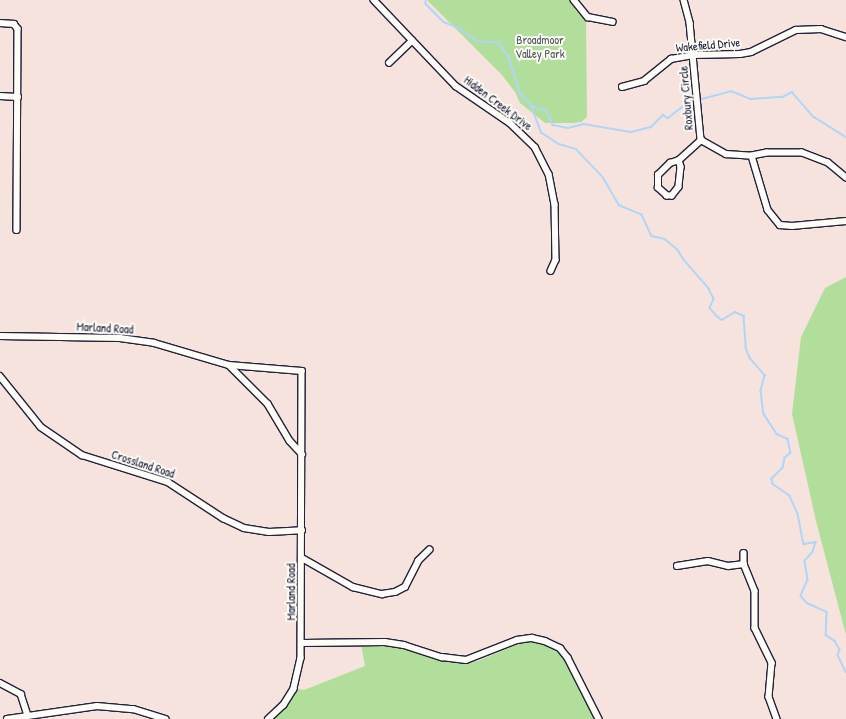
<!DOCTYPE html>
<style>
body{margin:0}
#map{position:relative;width:846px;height:719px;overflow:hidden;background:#f6e3dd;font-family:"Patrick Hand",sans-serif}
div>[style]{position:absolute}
.green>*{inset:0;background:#b2de9b}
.stream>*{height:1.5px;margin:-0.75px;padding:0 0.75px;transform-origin:0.75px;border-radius:0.75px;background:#afd6f9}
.roads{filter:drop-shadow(1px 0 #22223b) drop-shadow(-1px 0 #22223b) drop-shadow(0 1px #22223b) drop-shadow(0 -1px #22223b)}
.minor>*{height:5.5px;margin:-2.75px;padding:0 2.75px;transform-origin:2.75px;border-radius:2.75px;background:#fdfcf7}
span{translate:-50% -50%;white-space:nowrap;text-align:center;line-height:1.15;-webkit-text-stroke:4px #fdfcf7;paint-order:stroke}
.park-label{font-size:12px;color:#4d5a58}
.street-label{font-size:12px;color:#22223b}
</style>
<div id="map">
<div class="green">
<i style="clip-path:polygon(427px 0,570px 0,576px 11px,586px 20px,587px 117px,581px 122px,574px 123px,545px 123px,520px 103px,515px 92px,502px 75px)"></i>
<i style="clip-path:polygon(846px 277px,846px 635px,816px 521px,792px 414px,801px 337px,825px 288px)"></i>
<i style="clip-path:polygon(525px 641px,549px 646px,565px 658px,596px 719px,274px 719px,288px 705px,297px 689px,304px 690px,365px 666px,361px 644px,403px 647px,452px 662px,463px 662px,478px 661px)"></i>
</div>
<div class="stream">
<i style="left:426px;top:0;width:4px;rotate:90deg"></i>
<i style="left:426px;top:4px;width:25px;rotate:45deg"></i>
<i style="left:444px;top:22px;width:16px;rotate:22deg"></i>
<i style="left:459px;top:28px;width:22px;rotate:36deg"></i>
<i style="left:477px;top:41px;width:22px;rotate:5deg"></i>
<i style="left:499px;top:43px;width:17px;rotate:54deg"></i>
<i style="left:509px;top:57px;width:38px;rotate:73deg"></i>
<i style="left:520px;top:93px;width:16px;rotate:47deg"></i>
<i style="left:531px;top:105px;width:30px;rotate:69deg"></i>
<i style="left:542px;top:133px;width:20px;rotate:33deg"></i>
<i style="left:559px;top:144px;width:18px;rotate:16deg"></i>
<i style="left:576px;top:149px;width:39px;rotate:46deg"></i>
<i style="left:603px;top:177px;width:32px;rotate:60deg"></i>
<i style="left:619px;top:205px;width:25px;rotate:23deg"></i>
<i style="left:642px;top:215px;width:23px;rotate:65deg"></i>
<i style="left:652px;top:236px;width:13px;rotate:13deg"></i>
<i style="left:665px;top:239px;width:17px;rotate:40deg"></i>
<i style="left:678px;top:250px;width:13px;rotate:58deg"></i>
<i style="left:685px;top:261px;width:37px;rotate:49deg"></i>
<i style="left:709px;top:289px;width:11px;rotate:63deg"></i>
<i style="left:714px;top:299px;width:10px;rotate:114deg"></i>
<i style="left:710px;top:308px;width:11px;rotate:49deg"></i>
<i style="left:717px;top:316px;width:6px;rotate:39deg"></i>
<i style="left:722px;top:320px;width:15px;rotate:-32deg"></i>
<i style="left:735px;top:312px;width:10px;rotate:24deg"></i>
<i style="left:744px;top:316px;width:32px;rotate:86deg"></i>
<i style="left:746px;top:348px;width:11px;rotate:68deg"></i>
<i style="left:750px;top:358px;width:23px;rotate:49deg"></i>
<i style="left:765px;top:375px;width:16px;rotate:104deg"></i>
<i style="left:761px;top:391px;width:23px;rotate:83deg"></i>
<i style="left:764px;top:414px;width:24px;rotate:57deg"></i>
<i style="left:777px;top:434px;width:12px;rotate:24deg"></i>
<i style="left:788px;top:439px;width:14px;rotate:78deg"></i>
<i style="left:791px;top:453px;width:8px;rotate:140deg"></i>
<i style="left:785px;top:458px;width:10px;rotate:101deg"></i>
<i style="left:783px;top:468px;width:16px;rotate:135deg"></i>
<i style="left:772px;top:479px;width:5px;rotate:79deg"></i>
<i style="left:773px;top:484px;width:21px;rotate:35deg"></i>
<i style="left:790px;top:496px;width:20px;rotate:66deg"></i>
<i style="left:798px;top:514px;width:31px;rotate:79deg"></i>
<i style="left:804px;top:544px;width:12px;rotate:-9deg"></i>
<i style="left:816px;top:542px;width:10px;rotate:107deg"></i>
<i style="left:813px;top:552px;width:12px;rotate:132deg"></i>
<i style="left:805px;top:561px;width:19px;rotate:81deg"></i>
<i style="left:808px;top:580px;width:17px;rotate:114deg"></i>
<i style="left:801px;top:596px;width:9px;rotate:49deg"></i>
<i style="left:807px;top:603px;width:22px;rotate:24deg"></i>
<i style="left:827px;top:612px;width:23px;rotate:92deg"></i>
<i style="left:826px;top:635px;width:11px;rotate:34deg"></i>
<i style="left:835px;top:641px;width:10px;rotate:61deg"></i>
<i style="left:840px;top:650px;width:5px;rotate:112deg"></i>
<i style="left:838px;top:655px;width:19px;rotate:65deg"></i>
<i style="left:702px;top:99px;width:30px;rotate:-15deg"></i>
<i style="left:731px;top:91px;width:22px;rotate:22deg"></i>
<i style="left:751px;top:99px;width:32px;rotate:-4deg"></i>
<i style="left:783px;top:97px;width:10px;rotate:-29deg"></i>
<i style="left:792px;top:92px;width:33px;rotate:49deg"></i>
<i style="left:814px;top:117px;width:38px;rotate:32deg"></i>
<i style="left:532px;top:106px;width:16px;rotate:18deg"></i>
<i style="left:547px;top:111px;width:15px;rotate:67deg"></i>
<i style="left:553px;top:125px;width:15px;rotate:11deg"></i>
<i style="left:568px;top:128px;width:16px;rotate:-14deg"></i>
<i style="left:584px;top:124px;width:48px;rotate:9.7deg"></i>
<i style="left:631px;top:132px;width:21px;rotate:-14deg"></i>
<i style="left:651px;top:127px;width:17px;rotate:-45deg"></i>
<i style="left:663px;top:115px;width:6px;rotate:31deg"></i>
<i style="left:668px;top:118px;width:28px;rotate:-38deg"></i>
</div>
<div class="roads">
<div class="minor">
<i style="left:374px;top:0;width:119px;rotate:46.4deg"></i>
<i style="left:456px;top:86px;width:65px;rotate:34.4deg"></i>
<i style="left:510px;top:123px;width:35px;rotate:44deg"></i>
<i style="left:535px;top:147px;width:30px;rotate:63deg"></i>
<i style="left:549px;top:174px;width:31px;rotate:79deg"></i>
<i style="left:555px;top:204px;width:56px;rotate:89deg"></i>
<i style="left:556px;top:260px;width:12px;rotate:114deg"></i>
<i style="left:574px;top:0;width:22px;rotate:51deg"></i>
<i style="left:588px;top:17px;width:25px;rotate:11deg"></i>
<i style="left:684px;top:0;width:24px;rotate:75deg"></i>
<i style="left:690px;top:23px;width:118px;rotate:84.6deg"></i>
<i style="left:701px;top:140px;width:29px;rotate:29deg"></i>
<i style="left:726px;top:154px;width:26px;rotate:4deg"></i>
<i style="left:0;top:23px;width:14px;rotate:4deg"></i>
<i style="left:14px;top:24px;width:6px;rotate:51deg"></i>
<i style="left:18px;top:29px;width:201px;rotate:90.3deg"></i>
<i style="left:389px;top:63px;width:32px;rotate:-44deg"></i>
<i style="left:622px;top:87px;width:23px;rotate:-15deg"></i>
<i style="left:644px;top:81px;width:35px;rotate:-39deg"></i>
<i style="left:671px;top:59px;width:22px;rotate:-10deg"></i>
<i style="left:693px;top:55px;width:47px;rotate:-1.2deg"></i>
<i style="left:740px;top:54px;width:11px;rotate:-10deg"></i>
<i style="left:751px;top:52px;width:50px;rotate:-26.1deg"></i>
<i style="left:796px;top:30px;width:25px;rotate:-2deg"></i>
<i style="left:821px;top:29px;width:26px;rotate:18deg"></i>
<i style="left:0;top:96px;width:18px;rotate:3deg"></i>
<i style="left:679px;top:160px;width:7px;rotate:74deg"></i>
<i style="left:681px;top:167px;width:20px;rotate:96deg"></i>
<i style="left:679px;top:187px;width:11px;rotate:128deg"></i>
<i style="left:672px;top:196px;width:5px;rotate:180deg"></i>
<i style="left:667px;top:196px;width:12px;rotate:-138deg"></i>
<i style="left:658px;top:188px;width:13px;rotate:-90deg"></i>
<i style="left:658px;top:175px;width:17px;rotate:-45deg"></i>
<i style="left:670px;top:163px;width:9px;rotate:-18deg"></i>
<i style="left:679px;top:160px;width:30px;rotate:-42deg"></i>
<i style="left:846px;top:178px;width:23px;rotate:-140deg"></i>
<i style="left:828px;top:163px;width:28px;rotate:-159deg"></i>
<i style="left:802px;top:153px;width:35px;rotate:180deg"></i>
<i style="left:767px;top:153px;width:15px;rotate:169deg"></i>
<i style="left:752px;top:156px;width:56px;rotate:73.5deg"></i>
<i style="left:768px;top:210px;width:19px;rotate:51deg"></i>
<i style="left:780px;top:225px;width:12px;rotate:5deg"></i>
<i style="left:792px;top:226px;width:54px;rotate:-5.3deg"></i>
<i style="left:0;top:336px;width:120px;rotate:1deg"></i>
<i style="left:120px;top:338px;width:34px;rotate:8deg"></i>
<i style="left:154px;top:343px;width:78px;rotate:16.3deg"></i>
<i style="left:229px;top:365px;width:73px;rotate:4.7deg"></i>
<i style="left:302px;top:371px;width:287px;rotate:90.2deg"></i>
<i style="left:301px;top:658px;width:32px;rotate:103deg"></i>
<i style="left:294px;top:689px;width:19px;rotate:122deg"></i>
<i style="left:284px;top:705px;width:21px;rotate:137deg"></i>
<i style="left:229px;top:365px;width:55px;rotate:45deg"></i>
<i style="left:268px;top:404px;width:43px;rotate:59.3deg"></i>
<i style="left:290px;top:441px;width:18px;rotate:47deg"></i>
<i style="left:0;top:376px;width:65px;rotate:51.2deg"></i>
<i style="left:41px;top:427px;width:50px;rotate:34.3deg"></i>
<i style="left:82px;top:455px;width:90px;rotate:17.4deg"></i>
<i style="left:168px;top:482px;width:66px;rotate:33.2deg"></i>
<i style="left:223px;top:518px;width:23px;rotate:25deg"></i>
<i style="left:244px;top:528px;width:25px;rotate:9deg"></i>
<i style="left:269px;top:532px;width:33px;rotate:-3deg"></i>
<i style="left:744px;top:553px;width:11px;rotate:90deg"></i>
<i style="left:744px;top:564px;width:29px;rotate:68deg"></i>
<i style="left:755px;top:591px;width:37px;rotate:90deg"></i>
<i style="left:755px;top:628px;width:39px;rotate:64deg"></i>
<i style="left:772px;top:663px;width:34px;rotate:95deg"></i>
<i style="left:769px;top:697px;width:23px;rotate:70deg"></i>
<i style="left:302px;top:558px;width:59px;rotate:29.6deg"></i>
<i style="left:353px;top:587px;width:30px;rotate:14deg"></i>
<i style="left:382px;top:594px;width:13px;rotate:-9deg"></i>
<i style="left:395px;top:592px;width:11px;rotate:-27deg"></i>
<i style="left:405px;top:587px;width:29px;rotate:-63deg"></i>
<i style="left:418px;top:561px;width:16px;rotate:-45deg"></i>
<i style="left:677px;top:566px;width:31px;rotate:-9deg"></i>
<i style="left:708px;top:561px;width:21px;rotate:14deg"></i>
<i style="left:728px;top:566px;width:16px;rotate:-7deg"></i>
<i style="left:302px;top:643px;width:83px;rotate:-0.7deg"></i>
<i style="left:385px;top:642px;width:19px;rotate:9deg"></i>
<i style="left:404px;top:645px;width:40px;rotate:18deg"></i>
<i style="left:442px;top:657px;width:24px;rotate:7deg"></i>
<i style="left:466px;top:660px;width:55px;rotate:-21.4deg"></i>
<i style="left:517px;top:640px;width:15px;rotate:-8deg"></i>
<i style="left:532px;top:638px;width:13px;rotate:13deg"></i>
<i style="left:545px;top:641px;width:17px;rotate:25deg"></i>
<i style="left:560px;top:648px;width:13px;rotate:51deg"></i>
<i style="left:568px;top:658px;width:68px;rotate:63.1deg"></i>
<i style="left:0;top:683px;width:24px;rotate:28deg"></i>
<i style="left:21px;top:694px;width:22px;rotate:72deg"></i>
<i style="left:7px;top:719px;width:91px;rotate:-8.2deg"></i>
<i style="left:97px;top:706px;width:36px;rotate:5deg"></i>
<i style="left:133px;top:709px;width:34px;rotate:17deg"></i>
</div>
</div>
<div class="park-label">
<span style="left:540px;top:47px">Broadmoor<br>Valley Park</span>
</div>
<div class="street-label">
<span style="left:708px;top:45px;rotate:-5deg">Wakefield Drive</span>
<span style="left:686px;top:98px;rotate:-95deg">Roxbury Circle</span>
<span style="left:498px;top:103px;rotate:37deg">Hidden Creek Drive</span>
<span style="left:105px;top:328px;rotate:3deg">Marland Road</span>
<span style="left:143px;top:464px;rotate:18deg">Crossland Road</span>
<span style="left:291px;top:592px;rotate:-90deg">Marland Road</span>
</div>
</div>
